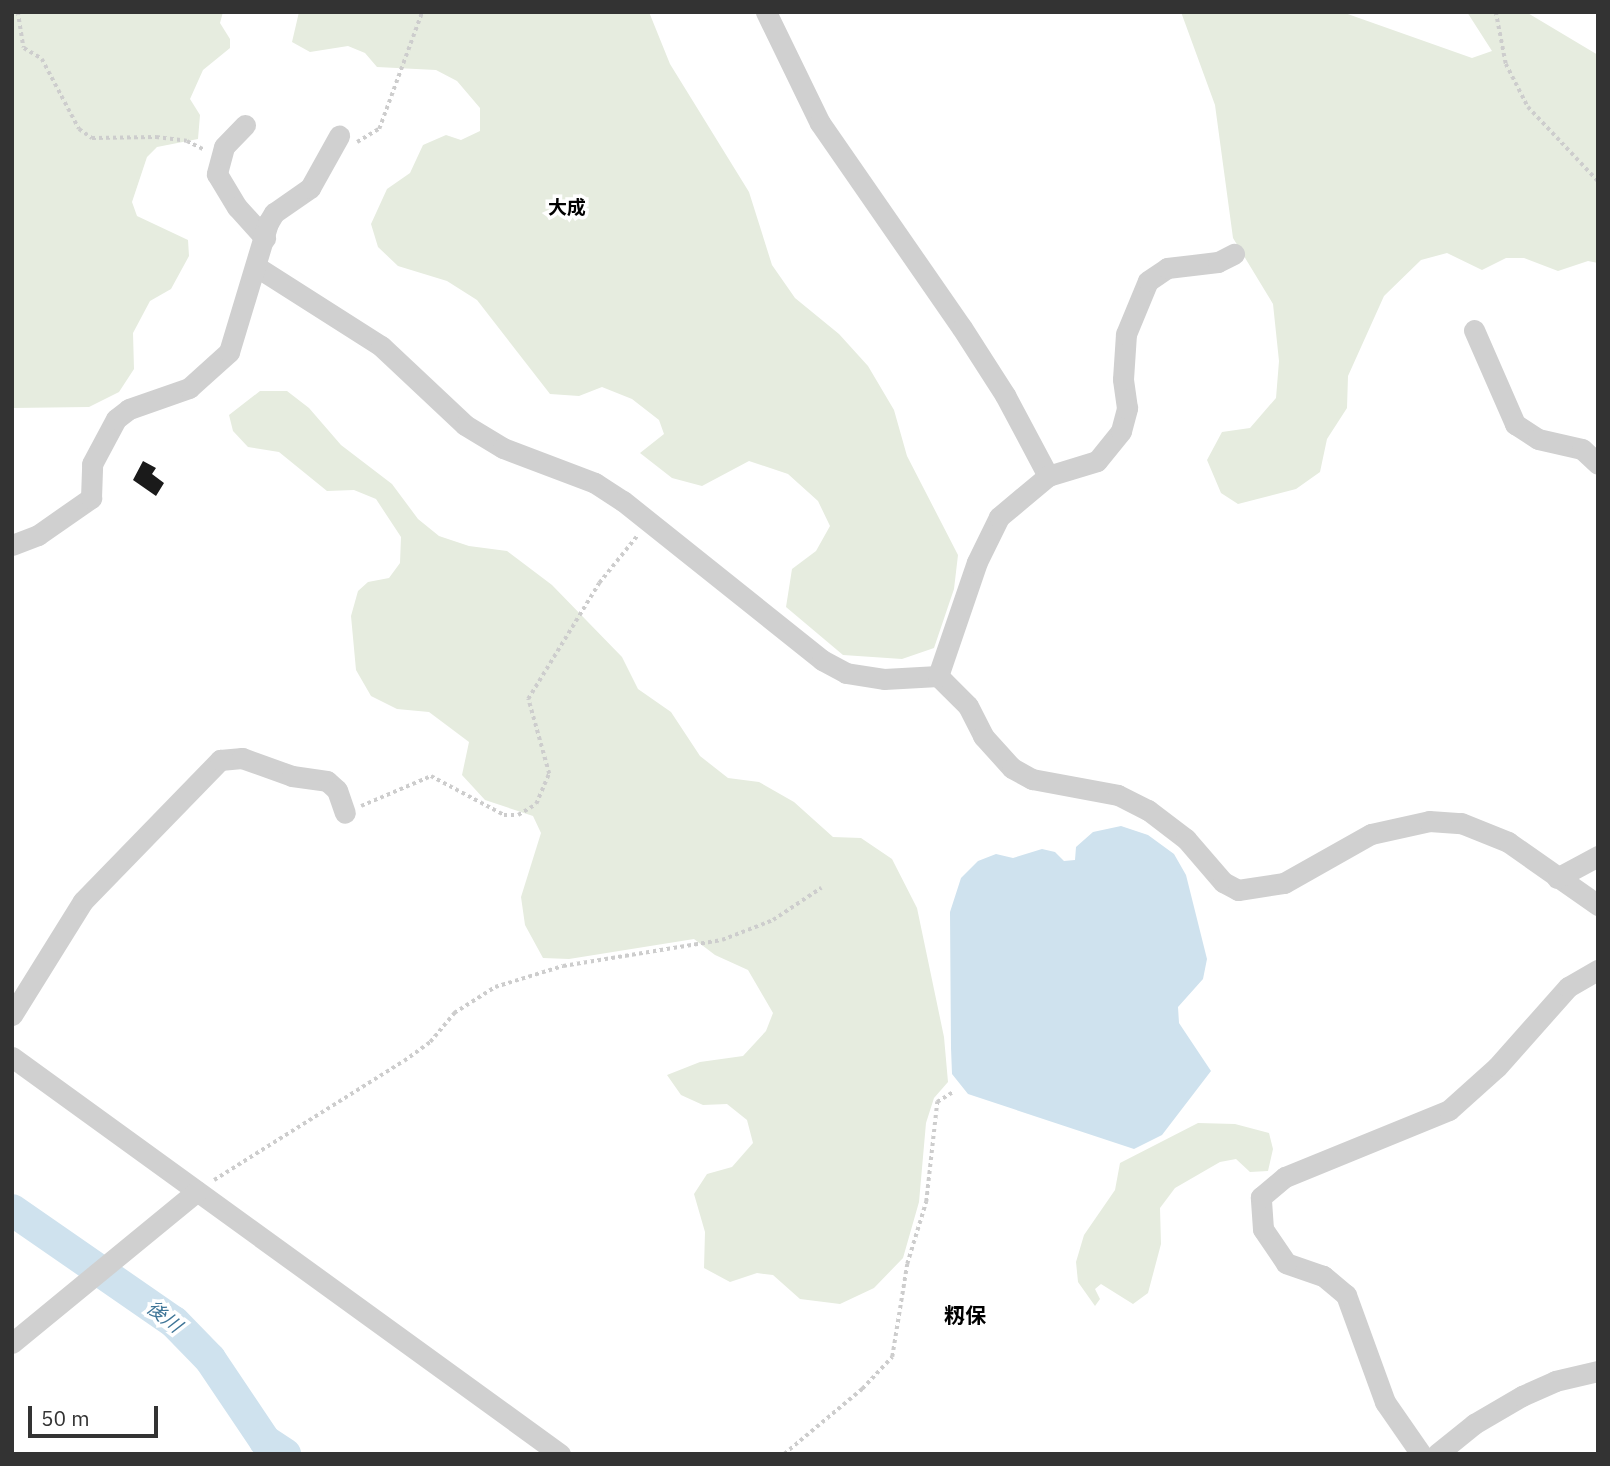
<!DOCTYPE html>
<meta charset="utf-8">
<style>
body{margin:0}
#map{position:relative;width:1610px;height:1466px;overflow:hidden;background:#fff;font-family:"IBM Plex Sans","Noto Sans JP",sans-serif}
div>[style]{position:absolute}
.green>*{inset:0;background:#e6ecdf}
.water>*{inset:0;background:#cfe2ee}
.river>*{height:32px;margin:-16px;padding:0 16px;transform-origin:16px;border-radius:16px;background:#cfe2ee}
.building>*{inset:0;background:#1a1a1a}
.path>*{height:3.5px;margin-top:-1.75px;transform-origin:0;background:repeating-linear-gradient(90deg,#cdcdcd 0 3.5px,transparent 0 7px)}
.street>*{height:21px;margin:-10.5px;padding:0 10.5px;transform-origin:10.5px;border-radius:10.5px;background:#d0d0d0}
span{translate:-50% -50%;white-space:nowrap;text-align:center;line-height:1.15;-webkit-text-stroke:7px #fff;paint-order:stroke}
.neighbourhood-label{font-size:19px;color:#000;font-weight:700}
.water-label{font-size:19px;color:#3f7597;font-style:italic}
.quarter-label{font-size:21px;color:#000;font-weight:700}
.frame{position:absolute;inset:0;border:14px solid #333;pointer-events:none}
.scale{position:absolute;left:28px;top:1406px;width:130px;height:32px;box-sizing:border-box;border:4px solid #333;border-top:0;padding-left:9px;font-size:21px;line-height:24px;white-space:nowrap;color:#333;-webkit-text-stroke:5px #fff;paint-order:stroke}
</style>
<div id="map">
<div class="green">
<i style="clip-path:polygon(12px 12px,223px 12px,220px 23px,230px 39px,230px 48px,203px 70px,190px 99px,200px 115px,198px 139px,157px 147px,147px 157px,132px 202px,137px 216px,188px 240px,189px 256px,171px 289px,150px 301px,133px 333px,134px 369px,119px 392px,89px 407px,12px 408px)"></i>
<i style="clip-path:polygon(299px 12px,649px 12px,670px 64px,749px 192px,772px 265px,795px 298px,839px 334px,868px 366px,894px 410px,907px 456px,958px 555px,954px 589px,934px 648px,902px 659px,843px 655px,786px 607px,792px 569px,816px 551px,830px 526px,818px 501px,788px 474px,749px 461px,702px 486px,672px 478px,640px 453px,664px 434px,659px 420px,632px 399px,602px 387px,579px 396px,550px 394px,477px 300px,447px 281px,398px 266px,378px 247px,371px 224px,387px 189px,410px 173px,423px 145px,446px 135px,461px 140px,480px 131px,480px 108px,457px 81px,436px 70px,377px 67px,365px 53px,348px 46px,310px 52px,292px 42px)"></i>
<i style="clip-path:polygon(1181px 12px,1342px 12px,1472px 58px,1492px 51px,1467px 12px,1526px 12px,1598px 55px,1598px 263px,1588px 261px,1558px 271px,1524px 258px,1506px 258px,1482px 270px,1447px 253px,1421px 260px,1384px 296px,1348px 376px,1347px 408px,1327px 439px,1320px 472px,1296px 489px,1238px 504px,1221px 493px,1207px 460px,1222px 432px,1250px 428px,1276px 398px,1279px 361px,1273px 304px,1233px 238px,1215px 105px)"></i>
<i style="clip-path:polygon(260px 391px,287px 391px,309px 408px,341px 445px,392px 484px,418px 519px,439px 536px,469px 546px,507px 551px,552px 585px,622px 657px,638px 689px,671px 712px,700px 756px,728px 778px,759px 782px,794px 802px,833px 837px,861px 838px,892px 859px,917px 908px,944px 1037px,948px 1082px,934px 1098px,926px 1123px,919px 1202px,903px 1258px,874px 1288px,840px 1304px,800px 1299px,773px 1275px,757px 1273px,730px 1282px,704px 1268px,705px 1232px,694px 1194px,707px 1174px,732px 1167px,753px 1143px,747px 1120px,727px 1104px,703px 1105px,681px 1095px,667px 1075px,700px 1062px,743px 1056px,766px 1031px,773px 1013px,748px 970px,715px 955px,694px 939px,569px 959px,543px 958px,525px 925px,521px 897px,541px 833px,533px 816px,485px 800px,462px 775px,469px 742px,429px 712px,397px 709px,371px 696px,356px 670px,351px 616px,358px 591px,368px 582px,389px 578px,400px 563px,401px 537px,376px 499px,354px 490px,327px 491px,279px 452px,248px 447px,233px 431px,229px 415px)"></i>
<i style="clip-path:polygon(1198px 1123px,1235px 1124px,1269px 1133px,1273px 1149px,1268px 1171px,1250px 1172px,1236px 1159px,1220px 1162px,1175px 1188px,1160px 1208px,1161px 1244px,1148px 1293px,1133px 1304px,1101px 1284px,1095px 1289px,1100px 1299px,1095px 1306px,1078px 1282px,1076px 1262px,1084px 1235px,1115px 1190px,1120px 1163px)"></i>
</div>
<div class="water">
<i style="clip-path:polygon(1121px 826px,1148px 835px,1174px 854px,1186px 875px,1207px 959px,1203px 979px,1178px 1007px,1179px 1023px,1211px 1071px,1162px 1135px,1134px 1149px,968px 1094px,952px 1074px,951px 1048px,950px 912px,961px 878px,978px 861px,996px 854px,1013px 858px,1042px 849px,1055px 852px,1064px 861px,1075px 860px,1076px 847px,1093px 832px)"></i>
</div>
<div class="river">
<i style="left:12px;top:1210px;width:197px;rotate:34.7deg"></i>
<i style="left:174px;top:1322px;width:52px;rotate:45.8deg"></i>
<i style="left:210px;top:1359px;width:99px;rotate:56.1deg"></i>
<i style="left:265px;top:1441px;width:24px;rotate:33deg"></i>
</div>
<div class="building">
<i style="clip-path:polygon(143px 461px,156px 468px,152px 474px,164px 483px,156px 496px,133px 480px)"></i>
</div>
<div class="path">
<i style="left:18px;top:12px;width:36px;rotate:81deg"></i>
<i style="left:24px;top:48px;width:21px;rotate:31deg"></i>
<i style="left:42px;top:59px;width:79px;rotate:62.1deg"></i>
<i style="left:79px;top:129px;width:16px;rotate:35deg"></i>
<i style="left:92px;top:138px;width:64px;rotate:-0.9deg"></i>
<i style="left:156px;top:137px;width:31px;rotate:7deg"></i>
<i style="left:187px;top:141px;width:20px;rotate:27deg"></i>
<i style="left:1496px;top:12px;width:53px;rotate:79.1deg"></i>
<i style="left:1506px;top:64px;width:48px;rotate:62.9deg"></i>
<i style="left:1528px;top:107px;width:102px;rotate:46.6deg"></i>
<i style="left:357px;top:142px;width:26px;rotate:-31deg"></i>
<i style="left:379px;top:129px;width:125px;rotate:-69.8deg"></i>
<i style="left:361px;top:806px;width:76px;rotate:-23.2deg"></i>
<i style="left:431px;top:776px;width:83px;rotate:28.1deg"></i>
<i style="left:504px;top:815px;width:14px"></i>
<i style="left:518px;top:815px;width:21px;rotate:-31deg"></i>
<i style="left:536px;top:804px;width:33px;rotate:-67deg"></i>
<i style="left:549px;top:774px;width:78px;rotate:-105.6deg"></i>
<i style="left:528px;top:699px;width:136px;rotate:-58.5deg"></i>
<i style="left:599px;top:583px;width:60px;rotate:-51deg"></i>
<i style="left:214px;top:1180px;width:224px;rotate:-32.1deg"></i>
<i style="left:404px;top:1061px;width:32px;rotate:-36deg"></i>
<i style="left:430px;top:1042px;width:38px;rotate:-50deg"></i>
<i style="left:454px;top:1013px;width:49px;rotate:-32.4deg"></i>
<i style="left:495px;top:987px;width:71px;rotate:-17.2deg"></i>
<i style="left:563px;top:966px;width:161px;rotate:-9.3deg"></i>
<i style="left:722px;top:940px;width:55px;rotate:-21.4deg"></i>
<i style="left:773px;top:920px;width:58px;rotate:-33.7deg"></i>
<i style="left:784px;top:1454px;width:102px;rotate:-39.8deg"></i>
<i style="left:862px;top:1389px;width:44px;rotate:-46.8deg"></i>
<i style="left:892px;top:1357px;width:94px;rotate:-80.8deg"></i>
<i style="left:907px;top:1264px;width:65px;rotate:-73deg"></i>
<i style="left:926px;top:1202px;width:101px;rotate:-83.7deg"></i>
<i style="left:937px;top:1102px;width:19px;rotate:-32deg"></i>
</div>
<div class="street">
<i style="left:766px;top:12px;width:123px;rotate:64.1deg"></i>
<i style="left:820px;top:123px;width:249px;rotate:55.3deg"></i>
<i style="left:962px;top:328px;width:80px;rotate:57.3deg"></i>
<i style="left:1005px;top:395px;width:92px;rotate:62deg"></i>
<i style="left:245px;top:125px;width:30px;rotate:134deg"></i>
<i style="left:224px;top:147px;width:28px;rotate:105deg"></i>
<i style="left:217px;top:174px;width:39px;rotate:59deg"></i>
<i style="left:237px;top:207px;width:42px;rotate:47.9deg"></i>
<i style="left:257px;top:267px;width:147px;rotate:32.5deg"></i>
<i style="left:381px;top:346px;width:115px;rotate:43.2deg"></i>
<i style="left:465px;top:425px;width:44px;rotate:31.2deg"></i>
<i style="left:503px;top:448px;width:98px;rotate:20.8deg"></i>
<i style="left:595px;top:483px;width:33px;rotate:33deg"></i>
<i style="left:623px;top:501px;width:255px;rotate:38.6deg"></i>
<i style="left:822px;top:660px;width:27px;rotate:28deg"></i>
<i style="left:846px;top:673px;width:38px;rotate:9deg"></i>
<i style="left:884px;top:679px;width:54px;rotate:-3.2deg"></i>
<i style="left:938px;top:676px;width:42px;rotate:45deg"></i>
<i style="left:968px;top:706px;width:34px;rotate:63deg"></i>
<i style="left:983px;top:736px;width:43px;rotate:47.8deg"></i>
<i style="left:1012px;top:768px;width:23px;rotate:29deg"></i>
<i style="left:1032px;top:779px;width:87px;rotate:10.5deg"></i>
<i style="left:1118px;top:795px;width:34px;rotate:27deg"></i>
<i style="left:1148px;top:810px;width:48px;rotate:37.3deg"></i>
<i style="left:1186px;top:839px;width:57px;rotate:49.3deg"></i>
<i style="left:1223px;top:882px;width:17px;rotate:28deg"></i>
<i style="left:1238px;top:890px;width:47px;rotate:-8.7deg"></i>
<i style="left:1284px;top:883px;width:100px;rotate:-29.4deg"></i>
<i style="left:1371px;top:834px;width:59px;rotate:-12.6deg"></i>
<i style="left:1429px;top:821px;width:32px;rotate:4deg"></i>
<i style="left:1461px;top:823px;width:51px;rotate:22deg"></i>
<i style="left:1508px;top:842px;width:110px;rotate:35deg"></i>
<i style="left:1474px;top:330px;width:103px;rotate:66.4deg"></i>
<i style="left:1515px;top:424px;width:27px;rotate:33deg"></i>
<i style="left:1538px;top:439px;width:45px;rotate:12.8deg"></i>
<i style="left:1582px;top:449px;width:22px;rotate:43deg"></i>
<i style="left:12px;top:545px;width:28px;rotate:-21deg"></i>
<i style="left:38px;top:535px;width:65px;rotate:-34.9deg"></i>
<i style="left:91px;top:498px;width:34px;rotate:-88deg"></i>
<i style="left:92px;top:464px;width:51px;rotate:-61.9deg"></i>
<i style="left:116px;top:419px;width:16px;rotate:-38deg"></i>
<i style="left:129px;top:409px;width:64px;rotate:-19.3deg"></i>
<i style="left:189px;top:388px;width:54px;rotate:-42deg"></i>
<i style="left:229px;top:352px;width:135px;rotate:-73.2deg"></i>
<i style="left:268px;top:223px;width:12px;rotate:-59deg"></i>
<i style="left:274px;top:213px;width:44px;rotate:-34.8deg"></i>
<i style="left:310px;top:188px;width:60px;rotate:-60.9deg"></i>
<i style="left:938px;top:676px;width:120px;rotate:-71.1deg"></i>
<i style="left:977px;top:562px;width:50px;rotate:-63.9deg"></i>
<i style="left:999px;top:517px;width:64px;rotate:-39.9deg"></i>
<i style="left:1048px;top:476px;width:51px;rotate:-17deg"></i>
<i style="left:1097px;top:461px;width:38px;rotate:-51deg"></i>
<i style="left:1121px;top:431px;width:24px;rotate:-75deg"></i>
<i style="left:1127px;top:408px;width:29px;rotate:-98deg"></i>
<i style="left:1123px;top:379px;width:45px;rotate:-86.2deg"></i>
<i style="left:1126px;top:334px;width:57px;rotate:-67.5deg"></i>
<i style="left:1148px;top:281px;width:23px;rotate:-34deg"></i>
<i style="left:1167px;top:268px;width:51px;rotate:-6.7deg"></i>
<i style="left:1218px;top:262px;width:18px;rotate:-27deg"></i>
<i style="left:1557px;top:878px;width:47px;rotate:-28.2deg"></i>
<i style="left:12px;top:1015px;width:134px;rotate:-58.1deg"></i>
<i style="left:83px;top:901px;width:197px;rotate:-45.8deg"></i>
<i style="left:220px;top:760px;width:22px;rotate:-5deg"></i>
<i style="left:242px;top:758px;width:53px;rotate:19.8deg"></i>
<i style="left:292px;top:776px;width:35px;rotate:8deg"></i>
<i style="left:327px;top:781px;width:13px;rotate:42deg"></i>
<i style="left:337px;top:790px;width:24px;rotate:71deg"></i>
<i style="left:12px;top:1057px;width:677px;rotate:35.92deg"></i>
<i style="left:12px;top:1343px;width:239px;rotate:-39.4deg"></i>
<i style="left:1421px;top:1454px;width:63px;rotate:-124.7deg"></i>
<i style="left:1385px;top:1402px;width:114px;rotate:-110deg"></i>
<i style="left:1346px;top:1295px;width:30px;rotate:-140deg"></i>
<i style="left:1323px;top:1276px;width:39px;rotate:-161deg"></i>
<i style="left:1286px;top:1263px;width:41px;rotate:-124.1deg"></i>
<i style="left:1263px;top:1229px;width:32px;rotate:-94deg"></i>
<i style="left:1261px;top:1197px;width:31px;rotate:-40deg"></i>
<i style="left:1285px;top:1177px;width:177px;rotate:-22.2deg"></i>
<i style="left:1449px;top:1110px;width:64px;rotate:-41.9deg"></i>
<i style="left:1497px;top:1067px;width:107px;rotate:-48.4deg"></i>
<i style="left:1568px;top:987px;width:34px;rotate:-30deg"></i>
<i style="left:1437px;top:1454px;width:48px;rotate:-39deg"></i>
<i style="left:1474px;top:1424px;width:56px;rotate:-30.3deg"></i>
<i style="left:1522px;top:1396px;width:36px;rotate:-24deg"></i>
<i style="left:1555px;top:1381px;width:44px;rotate:-13.1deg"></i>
</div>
<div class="neighbourhood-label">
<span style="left:567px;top:208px">大成</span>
</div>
<div class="water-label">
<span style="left:164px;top:1317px;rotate:38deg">後川</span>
</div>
<div class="quarter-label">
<span style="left:965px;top:1315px">籾保</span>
</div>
<div class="frame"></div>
<div class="scale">50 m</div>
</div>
